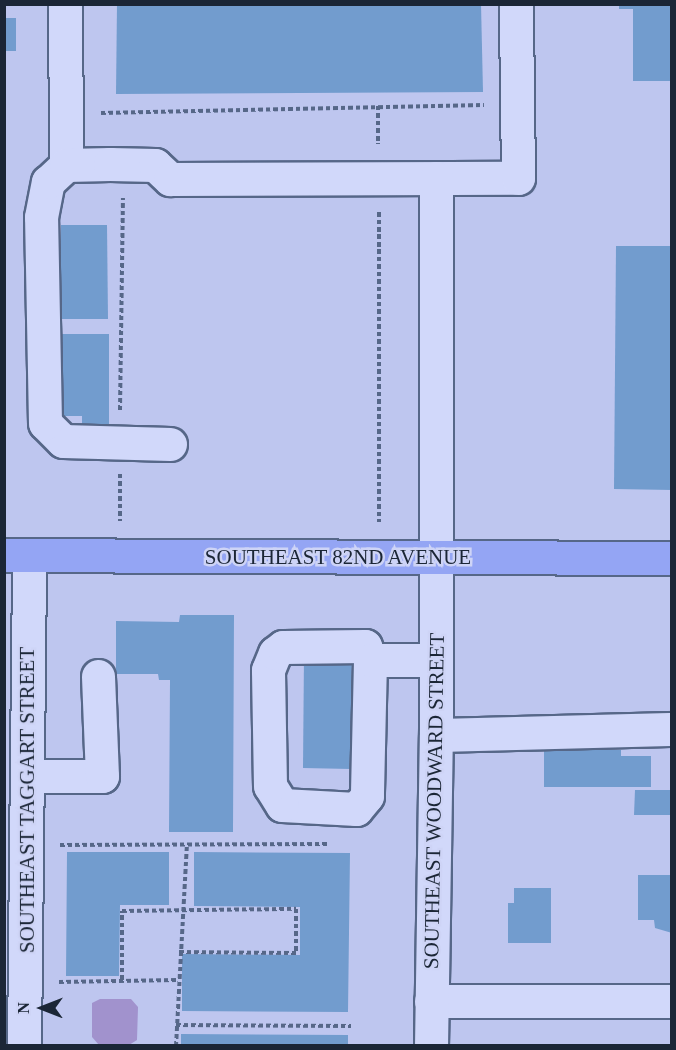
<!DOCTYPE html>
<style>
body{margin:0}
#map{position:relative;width:676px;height:1050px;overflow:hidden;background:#bec6ef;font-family:"Times New Roman",serif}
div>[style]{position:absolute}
.green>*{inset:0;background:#a192cd}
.building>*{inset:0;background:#729cce}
.path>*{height:4px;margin-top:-2px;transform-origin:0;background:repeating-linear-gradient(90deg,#566788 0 4.5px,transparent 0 7.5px)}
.roads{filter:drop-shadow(2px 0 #566788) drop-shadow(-2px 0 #566788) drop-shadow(0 2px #566788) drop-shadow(0 -2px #566788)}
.minor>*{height:33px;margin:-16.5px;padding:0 16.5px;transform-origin:16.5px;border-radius:16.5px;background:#d1d8fa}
.major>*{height:33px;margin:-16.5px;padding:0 16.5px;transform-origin:16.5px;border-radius:16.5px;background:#94a5f4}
span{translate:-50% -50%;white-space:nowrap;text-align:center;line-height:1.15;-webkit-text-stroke:5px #ced4f6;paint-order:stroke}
.street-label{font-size:21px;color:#1b2636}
.frame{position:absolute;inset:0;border:6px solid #1b2636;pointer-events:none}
.north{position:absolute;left:12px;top:978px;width:60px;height:60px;-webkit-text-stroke:4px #ced4f6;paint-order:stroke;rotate:270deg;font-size:16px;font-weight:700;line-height:24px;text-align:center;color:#1b2636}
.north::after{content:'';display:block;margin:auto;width:21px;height:27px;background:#1b2636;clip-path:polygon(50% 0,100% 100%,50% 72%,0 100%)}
</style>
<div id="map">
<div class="green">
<i style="clip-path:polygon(100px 999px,131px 999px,138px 1007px,137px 1040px,129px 1045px,99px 1045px,92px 1037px,92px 1003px)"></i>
</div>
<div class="building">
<i style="clip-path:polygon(117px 4px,481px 4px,483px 92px,116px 94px)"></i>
<i style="clip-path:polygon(619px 4px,672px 4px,672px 81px,633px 81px,633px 9px,619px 9px)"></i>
<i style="clip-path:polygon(4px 18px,16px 18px,16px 51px,4px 51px)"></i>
<i style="clip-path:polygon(61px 225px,107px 225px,108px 319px,61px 319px)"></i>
<i style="clip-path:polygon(616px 246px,672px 246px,672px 490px,614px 489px)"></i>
<i style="clip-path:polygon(61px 334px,109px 334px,109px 431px,82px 431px,82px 416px,62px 416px)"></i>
<i style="clip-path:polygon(180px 615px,234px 615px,233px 832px,169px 832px,170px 680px,159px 680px,158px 674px,116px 674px,116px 621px,179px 622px)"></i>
<i style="clip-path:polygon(304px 655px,352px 655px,351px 769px,303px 768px)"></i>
<i style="clip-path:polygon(544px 750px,621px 750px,621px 756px,651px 756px,651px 787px,544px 787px)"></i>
<i style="clip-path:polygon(635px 790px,672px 790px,672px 815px,634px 815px)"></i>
<i style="clip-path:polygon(67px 852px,169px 852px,169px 905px,120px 905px,119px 976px,66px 976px)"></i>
<i style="clip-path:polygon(194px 852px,350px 853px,348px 1012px,182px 1011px,182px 954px,300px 955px,300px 907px,194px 906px)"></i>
<i style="clip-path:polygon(638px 875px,671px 875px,672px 933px,655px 928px,654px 920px,638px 920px)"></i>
<i style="clip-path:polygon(514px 888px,551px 888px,551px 943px,508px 943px,508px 903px,514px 903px)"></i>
<i style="clip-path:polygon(181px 1034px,348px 1035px,348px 1046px,181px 1046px)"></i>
</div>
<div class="path">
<i style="left:378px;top:106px;width:38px;rotate:90deg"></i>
<i style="left:101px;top:113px;width:383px;rotate:-1.2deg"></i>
<i style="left:379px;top:212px;width:310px;rotate:90deg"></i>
<i style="left:120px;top:410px;width:212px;rotate:-89.2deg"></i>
<i style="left:120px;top:474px;width:47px;rotate:90deg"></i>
<i style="left:60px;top:845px;width:269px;rotate:-0.2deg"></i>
<i style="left:122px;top:980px;width:69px;rotate:-90deg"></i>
<i style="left:122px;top:911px;width:174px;rotate:-0.7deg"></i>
<i style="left:296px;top:909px;width:44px;rotate:90deg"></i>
<i style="left:296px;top:953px;width:118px;rotate:-179.5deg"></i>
<i style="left:59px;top:982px;width:118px;rotate:-1deg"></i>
<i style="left:176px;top:1025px;width:175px;rotate:0.3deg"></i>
<i style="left:176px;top:1046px;width:201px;rotate:-86.9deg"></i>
</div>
<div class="roads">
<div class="minor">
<i style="left:65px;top:4px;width:161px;rotate:89.6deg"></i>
<i style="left:170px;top:444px;width:107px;rotate:-178.4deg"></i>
<i style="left:63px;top:441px;width:25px;rotate:-135deg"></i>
<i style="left:45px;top:423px;width:206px;rotate:-91.1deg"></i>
<i style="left:41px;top:217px;width:36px;rotate:-79deg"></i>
<i style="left:48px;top:182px;width:25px;rotate:-43deg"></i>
<i style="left:66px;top:165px;width:44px;rotate:-1.3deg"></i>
<i style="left:110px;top:164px;width:45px;rotate:1.3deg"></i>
<i style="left:155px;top:165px;width:21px;rotate:43deg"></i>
<i style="left:170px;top:179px;width:348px;rotate:-0.2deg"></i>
<i style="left:518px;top:178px;width:174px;rotate:-90.7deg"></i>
<i style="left:365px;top:646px;width:15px;rotate:70deg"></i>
<i style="left:370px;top:660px;width:136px;rotate:91.3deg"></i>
<i style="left:367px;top:796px;width:17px;rotate:130deg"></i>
<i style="left:356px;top:809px;width:74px;rotate:-176.9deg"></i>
<i style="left:282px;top:805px;width:22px;rotate:-122deg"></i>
<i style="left:270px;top:786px;width:116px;rotate:-91deg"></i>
<i style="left:268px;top:670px;width:18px;rotate:-68deg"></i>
<i style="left:275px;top:653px;width:10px;rotate:-37deg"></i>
<i style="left:283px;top:647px;width:82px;rotate:-0.7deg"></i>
<i style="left:370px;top:660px;width:66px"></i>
<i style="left:436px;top:735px;width:236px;rotate:-1.5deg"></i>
<i style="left:27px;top:776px;width:75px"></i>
<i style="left:102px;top:776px;width:100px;rotate:-92.3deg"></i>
<i style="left:431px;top:1001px;width:241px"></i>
<i style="left:24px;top:1046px;width:491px;rotate:-89.4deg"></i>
<i style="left:431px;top:1046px;width:311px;rotate:-89.1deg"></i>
<i style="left:436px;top:735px;width:557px;rotate:-90deg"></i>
</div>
<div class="major">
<i style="left:4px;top:555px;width:668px;rotate:0.26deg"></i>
</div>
</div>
<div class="street-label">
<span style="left:338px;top:557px">SOUTHEAST 82ND AVENUE</span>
<span style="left:27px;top:800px;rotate:-90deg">SOUTHEAST TAGGART STREET</span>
<span style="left:434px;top:801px;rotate:-89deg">SOUTHEAST WOODWARD STREET</span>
</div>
<div class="frame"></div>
<div class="north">N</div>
</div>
